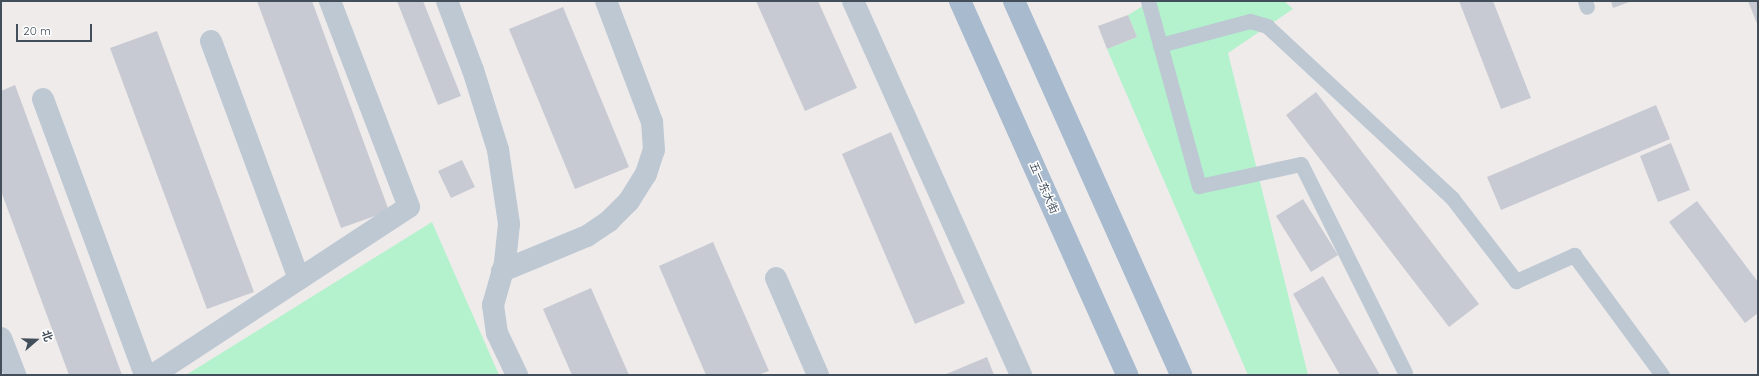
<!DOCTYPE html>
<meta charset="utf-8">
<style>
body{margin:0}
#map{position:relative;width:1759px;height:376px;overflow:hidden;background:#efebeb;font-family:Quicksand,"Noto Sans SC",sans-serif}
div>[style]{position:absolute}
.green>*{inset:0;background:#b3f2cd}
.building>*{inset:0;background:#c7cad2}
.service>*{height:15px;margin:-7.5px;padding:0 7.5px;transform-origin:7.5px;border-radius:7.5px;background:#bdc8d3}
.minor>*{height:22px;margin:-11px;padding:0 11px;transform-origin:11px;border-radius:11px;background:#bdc8d3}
.primary>*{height:22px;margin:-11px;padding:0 11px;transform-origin:11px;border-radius:11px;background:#a8bace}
span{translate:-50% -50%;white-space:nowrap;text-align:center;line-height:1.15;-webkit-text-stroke:3px #fff;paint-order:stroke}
.street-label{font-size:11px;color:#424f5b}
.frame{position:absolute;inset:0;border:2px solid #424f5b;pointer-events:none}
.north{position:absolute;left:16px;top:320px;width:40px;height:40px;-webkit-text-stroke:3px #fff;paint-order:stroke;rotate:70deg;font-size:11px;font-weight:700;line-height:16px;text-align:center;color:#424f5b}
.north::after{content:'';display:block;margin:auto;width:14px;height:18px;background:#424f5b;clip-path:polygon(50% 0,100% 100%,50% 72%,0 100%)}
.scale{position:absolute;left:16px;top:24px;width:76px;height:18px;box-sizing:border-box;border:2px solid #424f5b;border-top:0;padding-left:5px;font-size:12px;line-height:14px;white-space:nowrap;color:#424f5b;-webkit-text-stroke:3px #fff;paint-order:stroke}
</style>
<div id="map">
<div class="green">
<i style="clip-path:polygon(1151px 1px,1284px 1px,1293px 9px,1228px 53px,1308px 375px,1248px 375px,1107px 49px,1137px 37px,1128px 15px)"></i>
<i style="clip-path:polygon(432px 222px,499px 375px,186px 375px)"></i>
</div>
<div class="building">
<i style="clip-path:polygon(257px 1px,312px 1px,389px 211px,341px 228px)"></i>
<i style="clip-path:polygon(397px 1px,423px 1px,461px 96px,438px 105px)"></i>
<i style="clip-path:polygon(756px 1px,818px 1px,857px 88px,805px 111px)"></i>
<i style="clip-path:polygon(1459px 1px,1493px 1px,1531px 98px,1501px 109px)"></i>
<i style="clip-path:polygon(1611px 1px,1632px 1px,1613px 8px)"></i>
<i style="clip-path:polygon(1748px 1px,1758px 1px,1758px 26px)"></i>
<i style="clip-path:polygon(563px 7px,629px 167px,575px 189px,509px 29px)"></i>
<i style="clip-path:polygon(1128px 15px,1137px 37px,1107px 49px,1098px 26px)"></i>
<i style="clip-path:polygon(157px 31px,254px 292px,207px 309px,110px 48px)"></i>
<i style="clip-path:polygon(15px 85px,122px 375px,69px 375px,1px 191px,1px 91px)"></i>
<i style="clip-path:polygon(1316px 92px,1479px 304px,1449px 327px,1286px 115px)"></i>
<i style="clip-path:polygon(1656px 105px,1670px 139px,1501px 210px,1487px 177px)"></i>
<i style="clip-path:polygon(891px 132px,965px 303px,915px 324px,842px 154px)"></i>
<i style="clip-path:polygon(1671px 143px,1690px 190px,1658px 202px,1640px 156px)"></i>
<i style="clip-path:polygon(462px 160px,475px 187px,451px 198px,438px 171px)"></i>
<i style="clip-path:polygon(1303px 199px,1338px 255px,1311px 272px,1276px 216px)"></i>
<i style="clip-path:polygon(1697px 201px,1758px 282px,1758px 313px,1745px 323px,1669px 222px)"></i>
<i style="clip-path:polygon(713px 242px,769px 371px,758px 375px,706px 375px,659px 266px)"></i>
<i style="clip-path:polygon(1323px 276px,1380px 375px,1340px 375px,1293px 294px)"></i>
<i style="clip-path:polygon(591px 288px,629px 375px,572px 375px,543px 309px)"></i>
<i style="clip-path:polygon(987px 357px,994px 375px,944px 375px)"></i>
</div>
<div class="service">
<i style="left:1148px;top:1px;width:192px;rotate:74.6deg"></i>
<i style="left:1199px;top:186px;width:104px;rotate:-12.2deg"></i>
<i style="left:1301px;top:164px;width:233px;rotate:63.5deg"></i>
<i style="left:1585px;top:1px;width:6px;rotate:72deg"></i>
<i style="left:1160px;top:45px;width:93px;rotate:-14.9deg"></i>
<i style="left:1250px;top:21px;width:18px;rotate:16deg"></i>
<i style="left:1267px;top:26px;width:253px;rotate:42.9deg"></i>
<i style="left:1452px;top:198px;width:105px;rotate:52.4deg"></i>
<i style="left:1516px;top:281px;width:64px;rotate:-24.1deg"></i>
<i style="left:1574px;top:255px;width:149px;rotate:53.7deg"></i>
</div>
<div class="minor">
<i style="left:447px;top:1px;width:74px;rotate:69.4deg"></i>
<i style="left:473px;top:70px;width:84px;rotate:72.6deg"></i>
<i style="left:498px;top:150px;width:75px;rotate:81.5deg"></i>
<i style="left:509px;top:224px;width:39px;rotate:96deg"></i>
<i style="left:505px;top:263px;width:44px;rotate:105.9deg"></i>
<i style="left:493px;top:305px;width:28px;rotate:82deg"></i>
<i style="left:497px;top:333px;width:47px;rotate:64.5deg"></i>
<i style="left:853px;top:1px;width:410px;rotate:65.8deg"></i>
<i style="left:211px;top:41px;width:254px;rotate:69.7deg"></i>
<i style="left:43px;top:99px;width:294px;rotate:69.7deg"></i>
<i style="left:502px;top:271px;width:92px;rotate:-22.4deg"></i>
<i style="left:587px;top:236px;width:27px;rotate:-34deg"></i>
<i style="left:609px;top:221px;width:28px;rotate:-45deg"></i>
<i style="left:629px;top:201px;width:32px;rotate:-58deg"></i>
<i style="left:646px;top:174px;width:25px;rotate:-72deg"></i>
<i style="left:654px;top:150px;width:28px;rotate:-94deg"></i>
<i style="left:652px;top:122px;width:129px;rotate:-110.8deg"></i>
<i style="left:776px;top:278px;width:106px;rotate:66.6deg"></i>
<i style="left:1px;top:338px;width:40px;rotate:69deg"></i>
<i style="left:153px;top:375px;width:306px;rotate:-33.3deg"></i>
<i style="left:409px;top:207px;width:221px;rotate:-111deg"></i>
</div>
<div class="primary">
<i style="left:960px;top:1px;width:410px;rotate:65.9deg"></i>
<i style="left:1014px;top:1px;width:410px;rotate:65.9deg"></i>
</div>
<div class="street-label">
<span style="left:1044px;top:188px;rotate:66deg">五一东大街</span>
</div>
<div class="frame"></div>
<div class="north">北</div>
<div class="scale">20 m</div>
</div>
